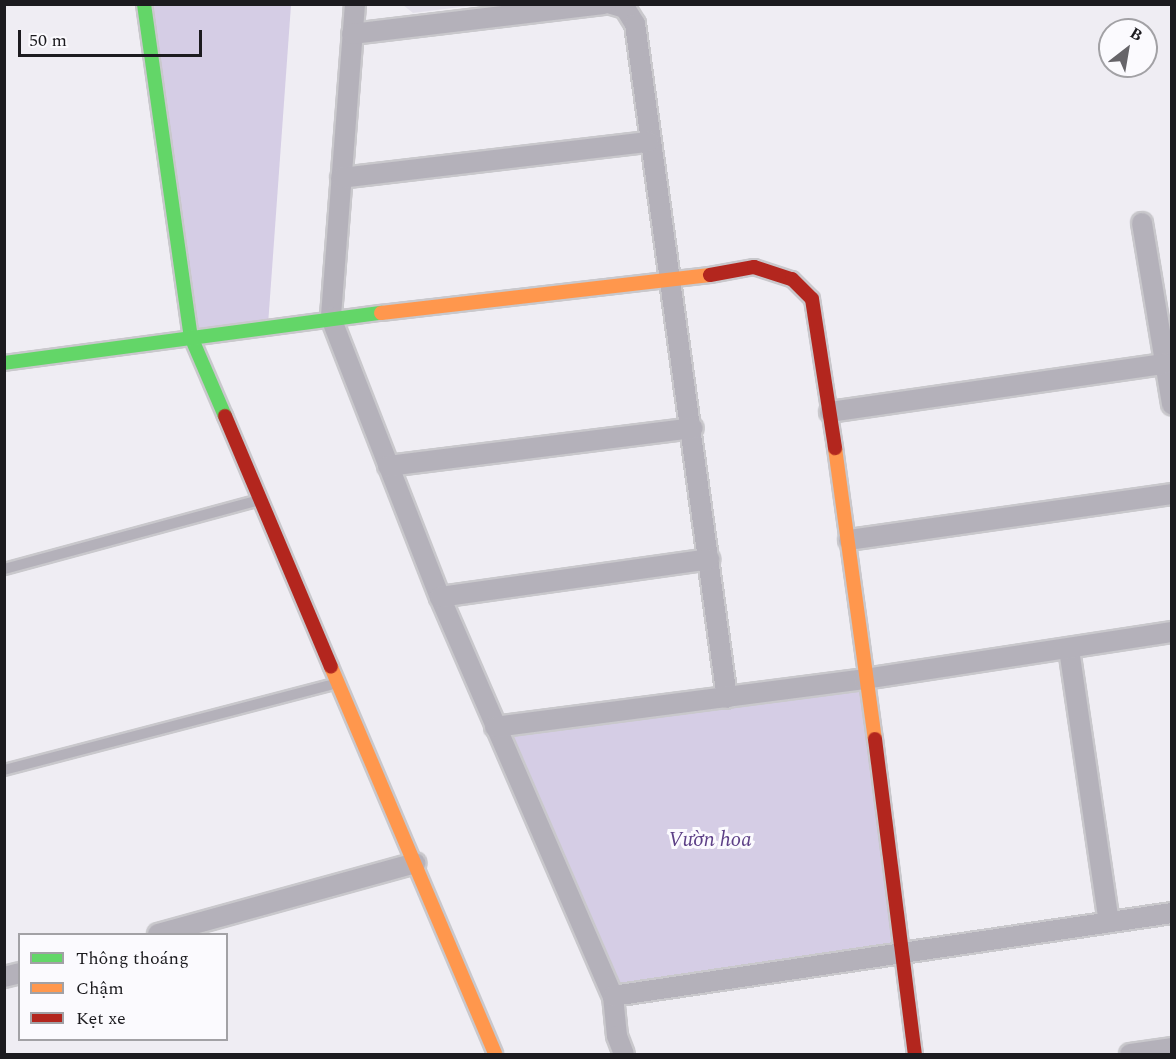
<!DOCTYPE html>
<meta charset="utf-8">
<style>
body{margin:0}
#map{position:relative;width:1176px;height:1059px;overflow:hidden;background:#efedf3;font-family:Spectral,serif}
div>[style]{position:absolute}
.built>*{inset:0;background:#e3e0eb}
.green>*{inset:0;background:#d5cde5}
.roads{filter:drop-shadow(2px 0 #c9c8cc) drop-shadow(-2px 0 #c9c8cc) drop-shadow(0 2px #c9c8cc) drop-shadow(0 -2px #c9c8cc)}
.lane>*{height:10px;margin:-5px;padding:0 5px;transform-origin:5px;border-radius:5px;background:#b4b1ba}
.street>*{height:20px;margin:-10px;padding:0 10px;transform-origin:10px;border-radius:10px;background:#b4b1ba}
.fast>*{height:14px;margin:-7px;padding:0 7px;transform-origin:7px;border-radius:7px;background:#63d668}
.slow>*{height:14px;margin:-7px;padding:0 7px;transform-origin:7px;border-radius:7px;background:#ff974d}
.jam>*{height:14px;margin:-7px;padding:0 7px;transform-origin:7px;border-radius:7px;background:#b3261e}
span{translate:-50% -50%;white-space:nowrap;text-align:center;line-height:1.15;-webkit-text-stroke:6px #fbfafe;paint-order:stroke}
.park-label{font-size:21px;color:#5d4087;font-style:italic}
.frame{position:absolute;inset:0;border:6px solid #1c1b1f;pointer-events:none}
.legend{position:absolute;left:18px;top:933px;width:210px;height:108px;box-sizing:border-box;background:#fbfafe;border:2px solid #a2a1a5;margin:0;padding:8px 10px;list-style:none;font-size:18px;color:#1c1b1f}
.legend li{display:flex;align-items:center;gap:12px;height:30px}
.legend b{width:30px;border:2px solid #a2a1a5}
.north{position:absolute;left:1098px;top:18px;width:60px;height:60px;box-sizing:border-box;background:#fbfafe;border:2px solid #a2a1a5;border-radius:50%;rotate:31deg;font-size:16px;font-weight:700;line-height:24px;text-align:center;color:#1c1b1f}
.north::after{content:'';display:block;margin:auto;width:21px;height:27px;background:#666469;clip-path:polygon(50% 0,100% 100%,50% 72%,0 100%)}
.scale{position:absolute;left:18px;top:30px;width:184px;height:27px;box-sizing:border-box;border:3px solid #1c1b1f;border-top:0;padding-left:8px;font-size:18px;line-height:21px;white-space:nowrap;color:#1c1b1f;-webkit-text-stroke:4px #fbfafe;paint-order:stroke}
</style>
<div id="map">
<div class="built">
<i style="clip-path:polygon(403px 5px,476px 5px,413px 13px)"></i>
</div>
<div class="green">
<i style="clip-path:polygon(146px 5px,291px 5px,268px 325px,191px 335px)"></i>
<i style="clip-path:polygon(863px 681px,900px 951px,614px 994px,497px 728px)"></i>
</div>
<div class="roads">
<div class="lane">
<i style="left:4px;top:569px;width:264px;rotate:-15.1deg"></i>
<i style="left:4px;top:770px;width:345px;rotate:-14.6deg"></i>
</div>
<div class="street">
<i style="left:355px;top:4px;width:315px;rotate:94.4deg"></i>
<i style="left:331px;top:318px;width:300px;rotate:68.7deg"></i>
<i style="left:440px;top:597px;width:435px;rotate:66.6deg"></i>
<i style="left:613px;top:996px;width:40px;rotate:84.3deg"></i>
<i style="left:617px;top:1036px;width:19px;rotate:69deg"></i>
<i style="left:611px;top:4px;width:15px;rotate:16deg"></i>
<i style="left:625px;top:8px;width:19px;rotate:58deg"></i>
<i style="left:635px;top:24px;width:680px;rotate:82.23deg"></i>
<i style="left:352px;top:34px;width:253px;rotate:-6.8deg"></i>
<i style="left:341px;top:178px;width:310px;rotate:-6.7deg"></i>
<i style="left:1142px;top:223px;width:184px;rotate:80.6deg"></i>
<i style="left:830px;top:412px;width:338px;rotate:-8.2deg"></i>
<i style="left:388px;top:466px;width:307px;rotate:-7.1deg"></i>
<i style="left:849px;top:540px;width:326px;rotate:-8.1deg"></i>
<i style="left:440px;top:597px;width:272px;rotate:-8deg"></i>
<i style="left:1069px;top:649px;width:276px;rotate:81.7deg"></i>
<i style="left:495px;top:727px;width:372px;rotate:-7.4deg"></i>
<i style="left:864px;top:679px;width:312px;rotate:-8.7deg"></i>
<i style="left:158px;top:934px;width:267px;rotate:-15.4deg"></i>
<i style="left:4px;top:977px;width:16px;rotate:-14deg"></i>
<i style="left:613px;top:996px;width:565px;rotate:-8.45deg"></i>
<i style="left:1130px;top:1054px;width:42px;rotate:-8.1deg"></i>
</div>
<div class="fast">
<i style="left:144px;top:4px;width:336px;rotate:82deg"></i>
<i style="left:191px;top:337px;width:86px;rotate:66.7deg"></i>
<i style="left:4px;top:363px;width:380px;rotate:-7.6deg"></i>
</div>
<div class="slow">
<i style="left:381px;top:313px;width:331px;rotate:-6.6deg"></i>
<i style="left:835px;top:448px;width:294px;rotate:82.2deg"></i>
<i style="left:331px;top:667px;width:420px;rotate:67deg"></i>
</div>
<div class="jam">
<i style="left:710px;top:275px;width:45px;rotate:-10.3deg"></i>
<i style="left:754px;top:267px;width:40px;rotate:18deg"></i>
<i style="left:792px;top:279px;width:28px;rotate:45deg"></i>
<i style="left:812px;top:299px;width:151px;rotate:81.2deg"></i>
<i style="left:225px;top:416px;width:272px;rotate:67.1deg"></i>
<i style="left:875px;top:739px;width:318px;rotate:82.8deg"></i>
</div>
</div>
<div class="park-label">
<span style="left:710px;top:840px">Vườn hoa</span>
</div>
<div class="frame"></div>
<ul class="legend">
<li><b style="height:8px;background:#63d668"></b>Thông thoáng</li>
<li><b style="height:8px;background:#ff974d"></b>Chậm</li>
<li><b style="height:8px;background:#b3261e"></b>Kẹt xe</li>
</ul>
<div class="north">B</div>
<div class="scale">50 m</div>
</div>
